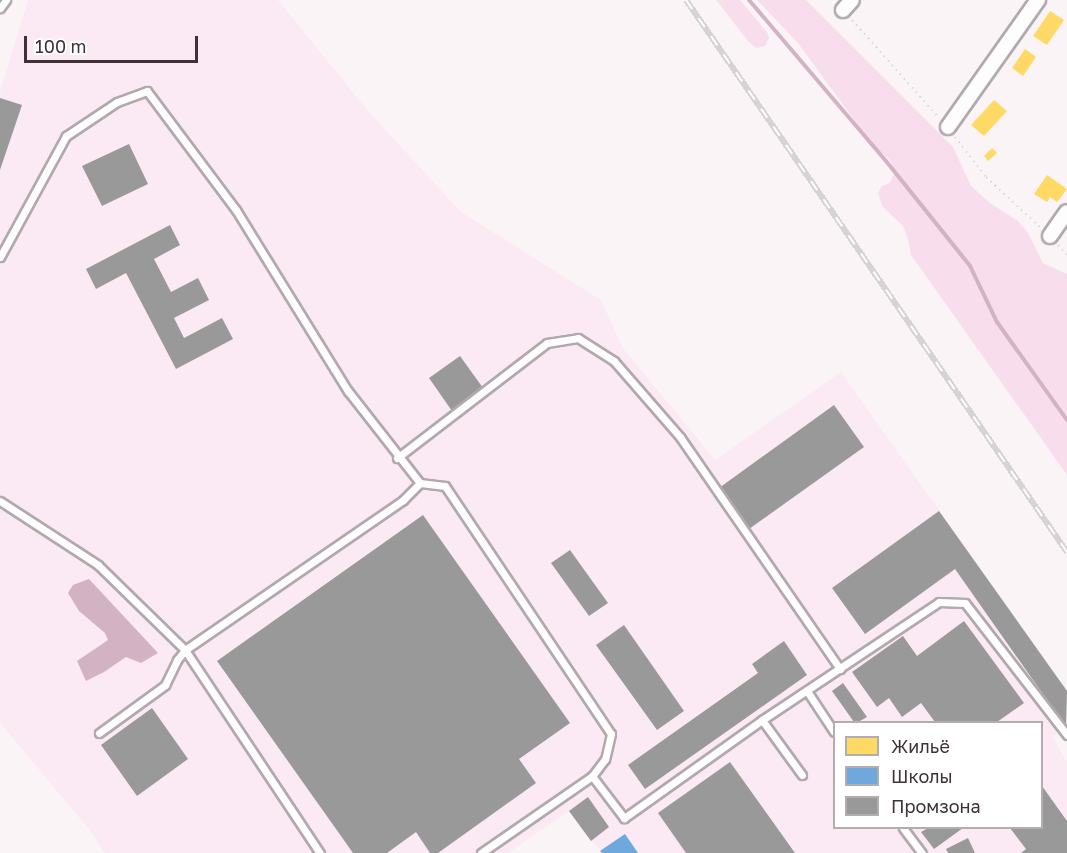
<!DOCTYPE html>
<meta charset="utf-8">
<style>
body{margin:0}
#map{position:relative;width:1067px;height:853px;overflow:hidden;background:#faf4f7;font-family:"Golos Text",sans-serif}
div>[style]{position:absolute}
.built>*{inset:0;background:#fbeaf3}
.green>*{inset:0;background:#f8deec}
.water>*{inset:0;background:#d2b2c3}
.homes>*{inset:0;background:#ffd966}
.schools>*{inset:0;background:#6fa8dc}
.industry>*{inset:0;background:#999}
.stream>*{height:4px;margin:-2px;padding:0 2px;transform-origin:2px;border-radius:2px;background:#d2b2c3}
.path>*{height:2px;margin-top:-1px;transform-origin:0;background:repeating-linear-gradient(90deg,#dad8d9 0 1.5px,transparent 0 6px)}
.roads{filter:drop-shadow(2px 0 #b1a9ad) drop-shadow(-2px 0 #b1a9ad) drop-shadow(0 2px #b1a9ad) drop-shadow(0 -2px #b1a9ad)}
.lane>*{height:7px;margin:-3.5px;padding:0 3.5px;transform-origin:3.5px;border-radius:3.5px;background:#fefdfe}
.street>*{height:14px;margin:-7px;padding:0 7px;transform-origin:7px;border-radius:7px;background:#fefdfe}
.rail>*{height:6px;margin-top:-3px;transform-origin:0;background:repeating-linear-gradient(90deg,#fff 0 11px,#d5d3d4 0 22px);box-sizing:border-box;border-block:2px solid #d5d3d4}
span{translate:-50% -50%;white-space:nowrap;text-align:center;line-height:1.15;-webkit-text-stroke:6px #fff;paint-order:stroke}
.legend{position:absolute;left:833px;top:721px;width:210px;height:108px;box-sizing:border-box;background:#fff;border:2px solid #b2adaf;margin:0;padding:8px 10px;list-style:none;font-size:18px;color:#3e3138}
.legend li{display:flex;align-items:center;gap:12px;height:30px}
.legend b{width:30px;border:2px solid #b2adaf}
.scale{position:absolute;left:24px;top:36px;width:174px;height:27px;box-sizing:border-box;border:3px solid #3e3138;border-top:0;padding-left:8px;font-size:18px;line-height:21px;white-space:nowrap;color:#3e3138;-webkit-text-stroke:4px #fff;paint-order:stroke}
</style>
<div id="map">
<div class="built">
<i style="clip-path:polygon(evenodd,28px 0,278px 0,368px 111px,461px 212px,601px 300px,623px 348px,715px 460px,841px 372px,1067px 691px,1067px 727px,1053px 737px,1067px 763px,1067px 853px,602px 853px,569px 811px,508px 853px,105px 853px,88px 828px,0 723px,0 92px,28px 0,834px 722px,1042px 722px,1042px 828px,834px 828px,834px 722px)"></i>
</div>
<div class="green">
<i style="clip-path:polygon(716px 0,740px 0,767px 32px,769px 38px,765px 46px,756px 48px,748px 41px)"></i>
<i style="clip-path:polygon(757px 0,806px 0,953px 147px,971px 186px,990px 203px,1018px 221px,1028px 233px,1043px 263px,1067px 274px,1067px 475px,911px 255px,908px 239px,903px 226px,882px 206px,878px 193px,882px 186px,890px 183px,895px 171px,889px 159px,874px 147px,797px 42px)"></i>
</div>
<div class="water">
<i style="clip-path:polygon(89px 579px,158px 653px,141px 663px,126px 657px,104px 672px,86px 681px,77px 661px,108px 640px,105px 633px,79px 611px,68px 593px,73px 585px)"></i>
</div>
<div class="homes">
<i style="clip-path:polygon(1050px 11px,1064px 20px,1047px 45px,1033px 36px)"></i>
<i style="clip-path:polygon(1025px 49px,1036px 57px,1023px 76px,1012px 68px)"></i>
<i style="clip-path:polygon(994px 100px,1007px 111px,984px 136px,971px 125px)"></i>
<i style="clip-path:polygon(992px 148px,997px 153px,988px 161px,984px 156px)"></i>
<i style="clip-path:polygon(1047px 175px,1067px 189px,1057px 202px,1050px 197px,1047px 202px,1034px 194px)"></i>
</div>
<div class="schools">
<i style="clip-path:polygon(625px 834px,638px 853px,602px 853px,600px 851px)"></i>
</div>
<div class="industry">
<i style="clip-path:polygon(0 98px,22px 105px,0 170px)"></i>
<i style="clip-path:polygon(129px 144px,148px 184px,102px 206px,82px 166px)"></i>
<i style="clip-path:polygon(170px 225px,180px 245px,154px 259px,171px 292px,198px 278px,209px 300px,174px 318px,184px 338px,222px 318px,233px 339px,176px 369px,126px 273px,96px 289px,86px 269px)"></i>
<i style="clip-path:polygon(460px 356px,483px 388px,452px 411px,429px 378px)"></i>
<i style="clip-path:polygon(834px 405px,864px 447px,749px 529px,719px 488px)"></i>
<i style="clip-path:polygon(939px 511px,1067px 691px,1066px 727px,955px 569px,865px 634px,832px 588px)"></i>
<i style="clip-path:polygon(423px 515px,570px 723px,519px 759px,536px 783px,438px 853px,430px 853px,416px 832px,387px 853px,353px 853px,217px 661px)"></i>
<i style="clip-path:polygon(570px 550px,608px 603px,589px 616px,551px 563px)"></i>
<i style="clip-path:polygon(964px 621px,1024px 703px,997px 722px,935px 722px,921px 703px,902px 717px,889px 698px,877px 707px,852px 672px,903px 636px,917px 656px)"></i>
<i style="clip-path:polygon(624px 625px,684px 711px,657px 730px,596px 645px)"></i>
<i style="clip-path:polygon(784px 641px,807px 675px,645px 789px,628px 765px,758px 673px,752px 664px)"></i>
<i style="clip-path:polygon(843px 683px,867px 717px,858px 722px,854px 722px,832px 691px)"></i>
<i style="clip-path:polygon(152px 708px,188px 759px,137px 796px,101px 745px)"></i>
<i style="clip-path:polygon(730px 762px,795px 853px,686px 853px,658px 813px)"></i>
<i style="clip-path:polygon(1042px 786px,1067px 821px,1067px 853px,1021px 853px,1026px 849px,1010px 828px,1042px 828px)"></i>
<i style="clip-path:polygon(588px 797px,609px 827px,591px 841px,569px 811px)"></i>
<i style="clip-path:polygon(928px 828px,963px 828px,934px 849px,921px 832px)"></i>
<i style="clip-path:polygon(968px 838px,975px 853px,948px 853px,946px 849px)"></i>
</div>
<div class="stream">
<i style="left:749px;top:0;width:211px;rotate:49.6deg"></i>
<i style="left:886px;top:161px;width:134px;rotate:51.3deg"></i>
<i style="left:970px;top:266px;width:62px;rotate:64.3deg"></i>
<i style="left:997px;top:322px;width:120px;rotate:54.5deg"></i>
</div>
<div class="path">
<i style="left:852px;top:20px;width:132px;rotate:48.4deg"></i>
<i style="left:955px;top:137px;width:51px;rotate:52.2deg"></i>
<i style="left:986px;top:177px;width:75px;rotate:42.8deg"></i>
<i style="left:1058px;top:245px;width:13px;rotate:48deg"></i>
</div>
<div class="roads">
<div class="lane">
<i style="left:0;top:8px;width:10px;rotate:-53deg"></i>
<i style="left:0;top:257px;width:138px;rotate:-61.4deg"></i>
<i style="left:66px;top:136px;width:61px;rotate:-33.7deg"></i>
<i style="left:117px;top:102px;width:32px;rotate:-20deg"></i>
<i style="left:147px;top:91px;width:149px;rotate:53.2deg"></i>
<i style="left:236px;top:210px;width:213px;rotate:58.3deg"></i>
<i style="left:348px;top:391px;width:117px;rotate:52deg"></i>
<i style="left:420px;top:483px;width:25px;rotate:7deg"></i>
<i style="left:445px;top:486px;width:298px;rotate:56.2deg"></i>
<i style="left:611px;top:734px;width:26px;rotate:103deg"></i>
<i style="left:605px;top:759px;width:21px;rotate:127deg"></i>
<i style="left:397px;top:458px;width:189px;rotate:-37.5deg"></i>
<i style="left:547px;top:343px;width:31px;rotate:-9deg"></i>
<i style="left:578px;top:338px;width:43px;rotate:32.6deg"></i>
<i style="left:614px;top:361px;width:101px;rotate:49deg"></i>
<i style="left:680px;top:437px;width:282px;rotate:55.4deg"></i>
<i style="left:0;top:501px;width:117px;rotate:33.1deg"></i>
<i style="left:98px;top:565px;width:122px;rotate:44.3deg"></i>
<i style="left:185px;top:650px;width:244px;rotate:56.4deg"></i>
<i style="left:807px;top:691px;width:49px;rotate:56.6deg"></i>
<i style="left:762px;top:720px;width:68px;rotate:54deg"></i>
<i style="left:99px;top:733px;width:82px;rotate:-36deg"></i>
<i style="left:165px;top:685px;width:28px;rotate:-64deg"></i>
<i style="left:177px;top:660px;width:13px;rotate:-51deg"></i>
<i style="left:185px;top:650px;width:265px;rotate:-34.5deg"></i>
<i style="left:403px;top:500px;width:24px;rotate:-45deg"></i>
<i style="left:903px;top:828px;width:31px;rotate:53deg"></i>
<i style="left:481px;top:853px;width:135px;rotate:-34.7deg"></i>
<i style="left:592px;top:776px;width:53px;rotate:52.7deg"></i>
<i style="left:624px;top:818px;width:169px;rotate:-35.4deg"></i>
<i style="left:762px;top:720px;width:213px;rotate:-33.7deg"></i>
<i style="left:939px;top:602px;width:26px;rotate:2deg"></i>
<i style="left:965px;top:603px;width:167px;rotate:52.3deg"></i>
</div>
<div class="street">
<i style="left:843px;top:10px;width:13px;rotate:-48deg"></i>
<i style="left:948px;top:127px;width:156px;rotate:-54.7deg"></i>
<i style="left:1050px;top:236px;width:29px;rotate:-55deg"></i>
</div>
</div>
<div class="rail">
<i style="left:686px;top:0;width:671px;rotate:55.39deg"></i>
</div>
<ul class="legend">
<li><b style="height:16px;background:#ffd966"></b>Жильё</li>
<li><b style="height:16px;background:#6fa8dc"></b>Школы</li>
<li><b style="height:16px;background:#999"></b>Промзона</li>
</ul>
<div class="scale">100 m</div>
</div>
